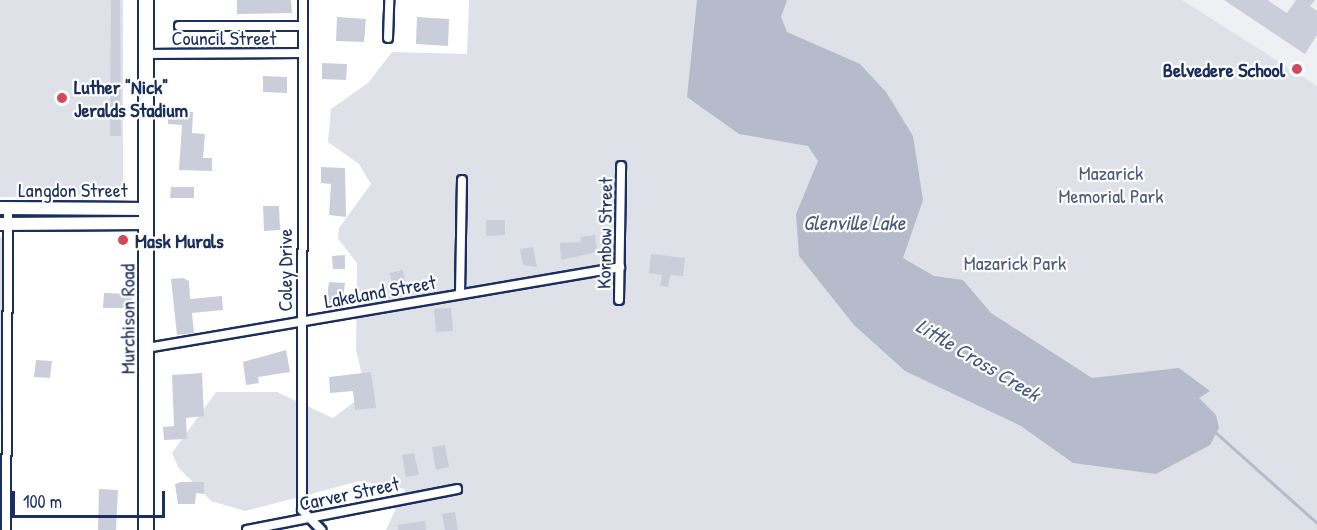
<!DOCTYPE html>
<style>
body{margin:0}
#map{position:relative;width:1317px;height:530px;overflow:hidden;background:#fff;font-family:"Patrick Hand",sans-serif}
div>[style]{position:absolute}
.built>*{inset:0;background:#eff0f4}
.green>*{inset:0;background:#dee1e7}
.water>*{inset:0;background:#b5bbca}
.stream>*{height:3px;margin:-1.5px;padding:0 1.5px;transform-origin:1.5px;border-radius:1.5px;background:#b5bbca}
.building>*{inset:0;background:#caceda}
.roads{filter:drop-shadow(2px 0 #1b2f5e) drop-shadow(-2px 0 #1b2f5e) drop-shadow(0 2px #1b2f5e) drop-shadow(0 -2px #1b2f5e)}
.street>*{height:8px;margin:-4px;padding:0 4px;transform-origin:4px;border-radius:4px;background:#fff}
.secondary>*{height:12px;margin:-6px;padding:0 6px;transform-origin:6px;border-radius:6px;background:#fff}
.primary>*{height:14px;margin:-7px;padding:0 7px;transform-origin:7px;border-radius:7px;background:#fff}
.dots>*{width:16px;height:16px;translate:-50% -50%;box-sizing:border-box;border:3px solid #fff;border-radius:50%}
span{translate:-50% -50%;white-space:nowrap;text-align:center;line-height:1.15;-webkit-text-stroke:4.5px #fff;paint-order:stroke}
.street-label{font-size:20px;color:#1b2f5e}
.poi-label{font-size:20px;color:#1b2f5e;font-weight:700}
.right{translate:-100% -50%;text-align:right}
.left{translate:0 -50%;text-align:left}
.park-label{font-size:20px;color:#4c5c80}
.water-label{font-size:21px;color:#49597e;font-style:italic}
.scale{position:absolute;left:12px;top:491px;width:153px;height:27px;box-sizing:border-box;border:3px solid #1b2f5e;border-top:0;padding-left:8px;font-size:18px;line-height:21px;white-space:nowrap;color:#1b2f5e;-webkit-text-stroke:4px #fff;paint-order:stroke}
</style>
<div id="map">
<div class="built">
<i style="clip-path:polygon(1111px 0,1317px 0,1317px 94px)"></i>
</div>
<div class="green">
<i style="clip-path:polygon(0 0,123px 0,123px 196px,0 197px)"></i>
<i style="clip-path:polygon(469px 0,1182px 0,1317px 86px,1317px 530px,386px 530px,405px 489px,360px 481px,245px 511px,211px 501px,178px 467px,172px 453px,216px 392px,277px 392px,333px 418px,366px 393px,356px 349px,357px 263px,338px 239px,339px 228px,371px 184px,359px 164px,328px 142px,331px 109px,368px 83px,392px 52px,467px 54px)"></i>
<i style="clip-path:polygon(0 237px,6px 237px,0 434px)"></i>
</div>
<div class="water">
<i style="clip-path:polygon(697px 0,787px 0,781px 17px,787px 32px,860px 64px,886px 92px,913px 136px,923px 200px,903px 258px,934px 276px,963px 280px,991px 313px,1092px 378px,1179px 368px,1210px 391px,1199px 398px,1216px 415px,1219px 428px,1210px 445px,1156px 474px,1073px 463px,1021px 426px,905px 371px,854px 325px,799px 256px,796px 214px,818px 161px,808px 146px,739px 134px,687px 97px)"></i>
</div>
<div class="stream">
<i style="left:1214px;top:431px;width:138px;rotate:41.8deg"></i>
</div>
<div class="building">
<i style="clip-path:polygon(111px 0,120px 0,121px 136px,110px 136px)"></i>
<i style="clip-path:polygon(237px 0,291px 0,292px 13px,237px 14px)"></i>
<i style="clip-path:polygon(1224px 0,1267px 0,1287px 13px,1296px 0,1315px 0,1310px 6px,1317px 11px,1317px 35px,1305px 54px)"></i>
<i style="clip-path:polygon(337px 17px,366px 19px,364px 42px,336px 41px)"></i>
<i style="clip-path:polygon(417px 17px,449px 19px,448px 46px,416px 44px)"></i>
<i style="clip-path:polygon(322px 63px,347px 64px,346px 80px,322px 79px)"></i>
<i style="clip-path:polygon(263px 76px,287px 77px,287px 93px,263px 92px)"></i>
<i style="clip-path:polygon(168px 111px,193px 112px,192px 133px,205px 134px,203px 158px,212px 158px,212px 171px,179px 170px,182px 125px,168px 124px)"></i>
<i style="clip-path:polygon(321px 167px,345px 168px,346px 217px,329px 215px,331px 184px,321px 183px)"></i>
<i style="clip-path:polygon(171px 187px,194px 187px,194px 198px,170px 198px)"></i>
<i style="clip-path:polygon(263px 206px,279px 206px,280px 230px,264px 231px)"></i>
<i style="clip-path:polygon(486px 220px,505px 220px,505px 235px,486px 236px)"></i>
<i style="clip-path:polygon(595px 235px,597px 252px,561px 260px,560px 243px,581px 242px,580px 237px)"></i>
<i style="clip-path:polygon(533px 247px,537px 267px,523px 265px,520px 249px)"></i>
<i style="clip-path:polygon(651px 254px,685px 258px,683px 276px,670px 275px,668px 287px,660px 286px,662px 275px,649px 273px)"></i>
<i style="clip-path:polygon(345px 255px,345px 269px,333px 269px,332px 256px)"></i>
<i style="clip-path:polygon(403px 270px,405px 281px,392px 284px,390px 273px)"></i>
<i style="clip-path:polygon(183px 278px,189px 281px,190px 299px,222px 296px,223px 310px,192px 313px,194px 333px,177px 335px,171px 279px)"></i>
<i style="clip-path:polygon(329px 282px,345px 283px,342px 308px,326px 306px)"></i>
<i style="clip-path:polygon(104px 293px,132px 294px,132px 308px,103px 308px)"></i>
<i style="clip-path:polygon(451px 308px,453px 331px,436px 332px,434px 309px)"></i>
<i style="clip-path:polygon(286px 350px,290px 372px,258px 377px,259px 383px,246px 385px,243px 362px)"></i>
<i style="clip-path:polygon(36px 360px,52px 361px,50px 378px,34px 377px)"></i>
<i style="clip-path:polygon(371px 372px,376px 408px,355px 410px,353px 391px,330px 393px,329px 377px)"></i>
<i style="clip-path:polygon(202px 373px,204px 416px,186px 418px,187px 439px,164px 440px,163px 427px,174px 426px,172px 375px)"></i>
<i style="clip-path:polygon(445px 445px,449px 467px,436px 470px,432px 447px)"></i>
<i style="clip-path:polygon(414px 453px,419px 475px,406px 477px,402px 455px)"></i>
<i style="clip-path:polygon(181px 482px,204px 482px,204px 494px,196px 493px,195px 504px,178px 504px,175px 484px)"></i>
<i style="clip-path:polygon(99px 489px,118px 490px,116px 530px,98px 530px)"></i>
<i style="clip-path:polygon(455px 512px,458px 530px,445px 530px,442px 514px)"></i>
<i style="clip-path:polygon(425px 521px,426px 530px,398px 530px,398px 525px)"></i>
</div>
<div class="roads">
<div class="street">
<i style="left:303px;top:0;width:510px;rotate:90.11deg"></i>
<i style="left:302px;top:510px;width:28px;rotate:46deg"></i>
<i style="left:179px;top:26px;width:124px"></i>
<i style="left:388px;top:38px;width:38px;rotate:-88deg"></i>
<i style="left:145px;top:54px;width:157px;rotate:-0.4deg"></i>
<i style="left:460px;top:294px;width:114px;rotate:-89deg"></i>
<i style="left:619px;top:300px;width:134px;rotate:-89.1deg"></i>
<i style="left:147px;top:348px;width:480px;rotate:-9.7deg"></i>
<i style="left:6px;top:530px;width:322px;rotate:-89.6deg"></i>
<i style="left:247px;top:530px;width:214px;rotate:-11deg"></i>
</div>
<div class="secondary">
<i style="left:0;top:208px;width:147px;rotate:0.4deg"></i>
<i style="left:0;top:224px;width:146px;rotate:-0.4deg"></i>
</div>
<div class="primary">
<i style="left:146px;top:530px;width:530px;rotate:-90deg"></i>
</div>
</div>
<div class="dots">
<i style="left:1297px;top:69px;background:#d1495b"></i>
<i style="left:62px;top:98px;background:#d1495b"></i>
<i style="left:123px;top:240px;background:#d1495b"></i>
</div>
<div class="street-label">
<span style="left:224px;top:37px">Council Street</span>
<span style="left:73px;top:189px">Langdon Street</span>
<span style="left:604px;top:233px;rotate:-89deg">Kornbow Street</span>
<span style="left:284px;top:270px;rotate:-90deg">Coley Drive</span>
<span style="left:380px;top:291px;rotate:-10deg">Lakeland Street</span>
<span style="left:127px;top:319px;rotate:-90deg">Murchison Road</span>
<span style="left:349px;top:493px;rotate:-12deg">Carver Street</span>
</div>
<div class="poi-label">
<span class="right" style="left:1285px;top:69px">Belvedere School</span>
<span class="left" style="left:74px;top:98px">Luther "Nick"<br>Jeralds Stadium</span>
<span class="left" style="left:135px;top:240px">Mask Murals</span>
</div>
<div class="park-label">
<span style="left:1111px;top:184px">Mazarick<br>Memorial Park</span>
<span style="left:1015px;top:262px">Mazarick Park</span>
</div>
<div class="water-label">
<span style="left:854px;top:223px">Glenville Lake</span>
<span style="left:978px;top:360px;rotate:31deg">Little Cross Creek</span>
</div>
<div class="scale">100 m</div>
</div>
